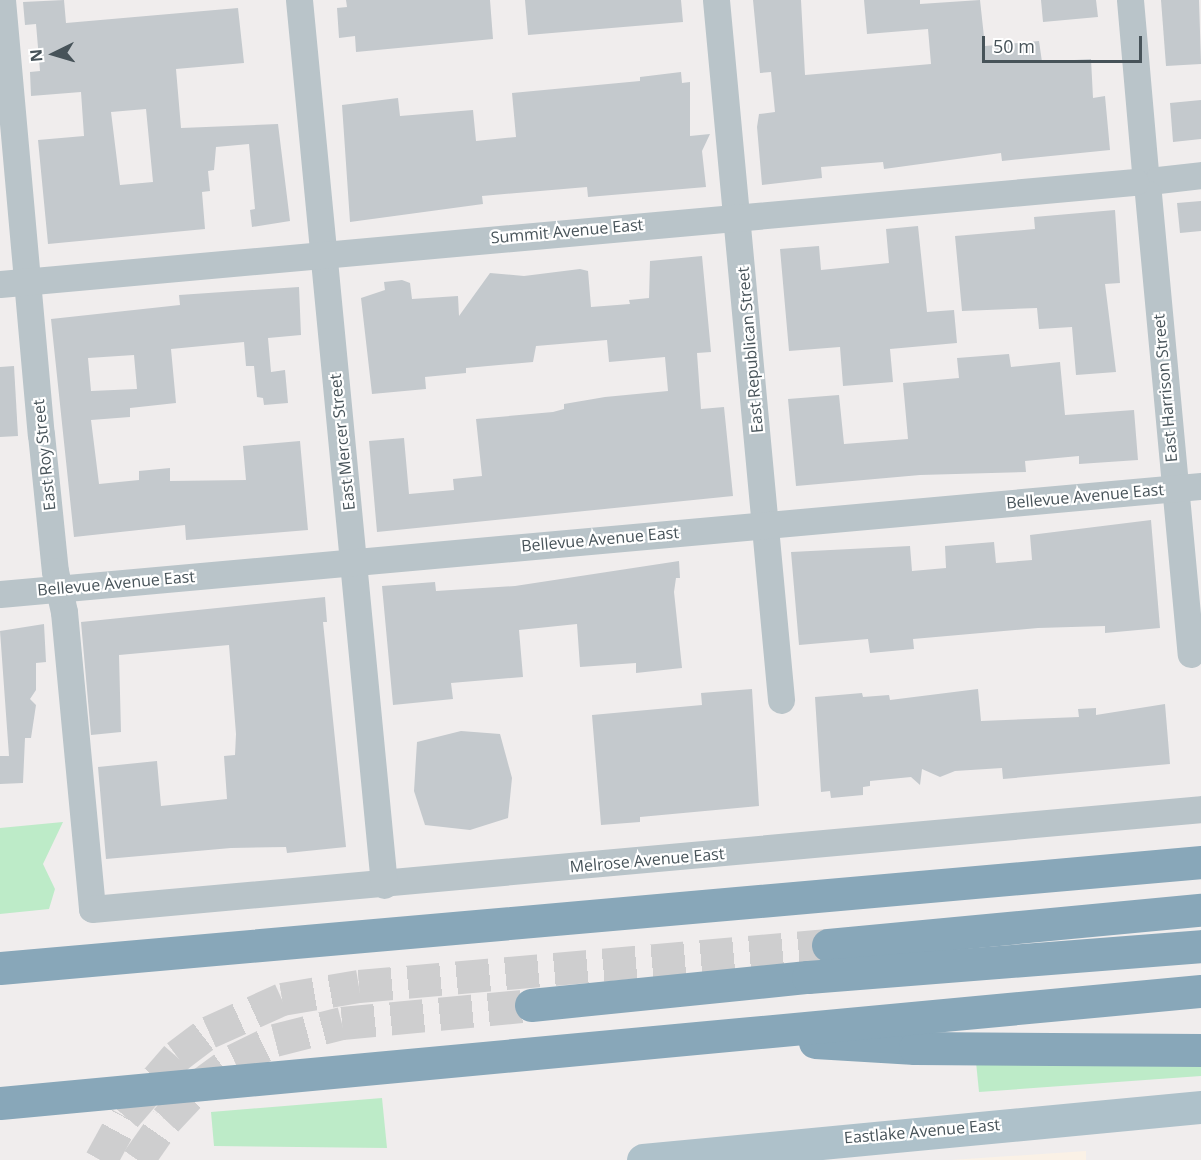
<!DOCTYPE html>
<style>
body{margin:0}
#map{position:relative;width:1201px;height:1160px;overflow:hidden;background:#f0eded;font-family:"Open Sans",sans-serif}
div>[style]{position:absolute}
.commercial>*{inset:0;background:#faf1e6}
.green>*{inset:0;background:#bdebc8}
.building>*{inset:0;background:#c4c9cd}
.highway-tunnel>*{height:33px;margin-top:-16.5px;transform-origin:0;background:repeating-linear-gradient(90deg,#cececf 0 33px,transparent 0 49px)}
.minor>*{height:27px;margin:-13.5px;padding:0 13.5px;transform-origin:13.5px;border-radius:13.5px;background:#b9c4c9}
.major>*{height:33px;margin:-16.5px;padding:0 16.5px;transform-origin:16.5px;border-radius:16.5px;background:#aec1ca}
.highway>*{height:33px;margin:-16.5px;padding:0 16.5px;transform-origin:16.5px;border-radius:16.5px;background:#88a7b9}
span{translate:-50% -50%;white-space:nowrap;text-align:center;line-height:1.15;-webkit-text-stroke:4.5px #fff;paint-order:stroke}
.street-label{font-size:16px;color:#475359}
.north{position:absolute;left:24px;top:24px;width:60px;height:60px;-webkit-text-stroke:4px #fff;paint-order:stroke;rotate:265deg;font-size:16px;font-weight:700;line-height:24px;text-align:center;color:#475359}
.north::after{content:'';display:block;margin:auto;width:21px;height:27px;background:#475359;clip-path:polygon(50% 0,100% 100%,50% 72%,0 100%)}
.scale{position:absolute;left:982px;top:36px;width:160px;height:27px;box-sizing:border-box;border:3px solid #475359;border-top:0;padding-left:8px;font-size:18px;line-height:21px;white-space:nowrap;color:#475359;-webkit-text-stroke:4px #fff;paint-order:stroke}
</style>
<div id="map">
<div class="commercial">
<i style="clip-path:polygon(1086px 1151px,1086px 1160px,951px 1160px)"></i>
</div>
<div class="green">
<i style="clip-path:polygon(63px 822px,43px 864px,55px 889px,49px 909px,0 914px,0 828px)"></i>
<i style="clip-path:polygon(976px 1062px,1201px 1063px,1201px 1076px,979px 1092px)"></i>
<i style="clip-path:polygon(382px 1098px,387px 1148px,214px 1146px,211px 1112px)"></i>
</div>
<div class="building">
<i style="clip-path:polygon(evenodd,64px 0,66px 23px,238px 8px,244px 63px,176px 69px,181px 128px,278px 124px,290px 221px,252px 227px,250px 210px,255px 209px,249px 144px,216px 147px,214px 170px,208px 171px,210px 191px,202px 192px,205px 229px,48px 244px,38px 140px,84px 136px,81px 92px,31px 96px,30px 72px,40px 71px,36px 24px,25px 25px,23px 2px,64px 0,146px 109px,153px 182px,120px 185px,111px 112px,146px 109px)"></i>
<i style="clip-path:polygon(346px 0,490px 0,493px 39px,356px 52px,355px 36px,339px 38px,337px 8px,347px 7px)"></i>
<i style="clip-path:polygon(525px 0,681px 0,683px 22px,528px 35px)"></i>
<i style="clip-path:polygon(753px 0,801px 0,805px 75px,931px 64px,928px 29px,867px 34px,864px 0,920px 0,920px 4px,980px 0,985px 46px,1039px 41px,1042px 62px,1091px 59px,1093px 98px,1105px 96px,1110px 150px,1002px 161px,1001px 153px,884px 169px,883px 162px,821px 167px,822px 178px,762px 185px,757px 127px,759px 114px,775px 112px,771px 72px,760px 73px)"></i>
<i style="clip-path:polygon(1041px 0,1096px 0,1098px 17px,1043px 22px)"></i>
<i style="clip-path:polygon(1161px 0,1199px 0,1201px 64px,1166px 66px)"></i>
<i style="clip-path:polygon(681px 72px,682px 83px,690px 82px,690px 136px,710px 134px,702px 151px,706px 187px,588px 197px,587px 187px,482px 196px,483px 204px,350px 222px,342px 105px,398px 98px,400px 116px,473px 110px,476px 141px,516px 137px,512px 93px,640px 81px,640px 77px)"></i>
<i style="clip-path:polygon(1201px 100px,1201px 139px,1173px 142px,1170px 103px)"></i>
<i style="clip-path:polygon(1201px 201px,1201px 231px,1180px 233px,1177px 203px)"></i>
<i style="clip-path:polygon(1115px 210px,1120px 283px,1105px 284px,1116px 372px,1076px 375px,1072px 327px,1039px 329px,1037px 308px,962px 311px,955px 236px,1035px 229px,1034px 217px)"></i>
<i style="clip-path:polygon(918px 226px,927px 312px,954px 310px,957px 343px,890px 349px,893px 382px,843px 386px,840px 347px,789px 351px,780px 249px,819px 246px,821px 270px,889px 263px,886px 229px)"></i>
<i style="clip-path:polygon(702px 256px,711px 352px,697px 353px,701px 409px,724px 407px,733px 496px,377px 532px,369px 441px,404px 438px,409px 494px,454px 490px,453px 479px,482px 476px,476px 419px,553px 412px,564px 409px,564px 404px,605px 397px,668px 391px,665px 357px,609px 362px,607px 340px,536px 346px,533px 362px,466px 368px,466px 373px,425px 377px,426px 389px,372px 394px,361px 298px,385px 290px,384px 282px,402px 280px,410px 283px,412px 299px,458px 296px,459px 316px,490px 273px,524px 276px,580px 269px,588px 271px,591px 307px,630px 304px,629px 300px,649px 298px,650px 261px)"></i>
<i style="clip-path:polygon(evenodd,299px 287px,301px 335px,268px 338px,271px 372px,285px 370px,288px 403px,264px 405px,263px 398px,257px 397px,254px 366px,246px 366px,244px 342px,171px 349px,176px 403px,130px 408px,130px 417px,91px 420px,99px 484px,139px 480px,139px 471px,170px 468px,170px 481px,246px 480px,243px 446px,300px 441px,308px 530px,186px 540px,185px 525px,74px 537px,51px 319px,180px 305px,179px 295px,299px 287px,134px 355px,137px 389px,91px 391px,88px 358px,134px 355px)"></i>
<i style="clip-path:polygon(1009px 354px,1011px 367px,1060px 362px,1065px 415px,1134px 410px,1138px 460px,1079px 464px,1079px 456px,1025px 461px,1026px 472px,920px 475px,796px 486px,788px 399px,839px 395px,844px 444px,908px 439px,903px 383px,959px 378px,957px 358px)"></i>
<i style="clip-path:polygon(14px 366px,18px 436px,0 437px,0 367px)"></i>
<i style="clip-path:polygon(1151px 520px,1160px 628px,1105px 633px,1105px 626px,1038px 628px,913px 639px,914px 649px,870px 653px,868px 639px,799px 645px,791px 552px,910px 546px,912px 571px,946px 568px,945px 546px,994px 542px,996px 563px,1032px 560px,1030px 535px)"></i>
<i style="clip-path:polygon(679px 561px,680px 578px,676px 578px,674px 592px,682px 668px,636px 673px,636px 663px,580px 667px,577px 624px,519px 630px,523px 677px,451px 683px,453px 699px,393px 705px,382px 586px,435px 582px,436px 591px,515px 586px)"></i>
<i style="clip-path:polygon(325px 597px,327px 622px,323px 622px,346px 847px,287px 853px,286px 847px,231px 848px,106px 859px,98px 767px,157px 761px,161px 806px,227px 799px,224px 756px,235px 755px,236px 734px,229px 645px,119px 655px,121px 732px,91px 735px,81px 622px)"></i>
<i style="clip-path:polygon(44px 624px,46px 662px,36px 663px,36px 690px,30px 699px,36px 705px,31px 738px,25px 738px,23px 783px,0 784px,0 756px,9px 756px,0 631px)"></i>
<i style="clip-path:polygon(752px 689px,759px 806px,640px 817px,640px 822px,601px 825px,592px 715px,702px 705px,701px 693px)"></i>
<i style="clip-path:polygon(978px 689px,981px 721px,1079px 717px,1078px 709px,1096px 708px,1096px 715px,1165px 704px,1170px 764px,1003px 779px,1002px 768px,955px 771px,940px 777px,922px 769px,920px 785px,911px 777px,870px 781px,870px 786px,863px 787px,863px 795px,831px 798px,830px 791px,821px 792px,815px 697px,862px 693px,863px 697px,889px 695px,890px 700px)"></i>
<i style="clip-path:polygon(461px 731px,500px 734px,512px 778px,508px 818px,470px 830px,425px 825px,414px 791px,417px 742px)"></i>
</div>
<div class="highway-tunnel">
<i style="left:101px;top:1160px;width:50px;rotate:-61.4deg"></i>
<i style="left:125px;top:1116px;width:79px;rotate:-49.1deg"></i>
<i style="left:177px;top:1056px;width:40px;rotate:-37deg"></i>
<i style="left:209px;top:1032px;width:80px;rotate:-24.3deg"></i>
<i style="left:282px;top:999px;width:78px;rotate:-9.6deg"></i>
<i style="left:359px;top:986px;width:471px;rotate:-5deg"></i>
<i style="left:138px;top:1160px;width:49px;rotate:-55deg"></i>
<i style="left:166px;top:1120px;width:45px;rotate:-46.8deg"></i>
<i style="left:197px;top:1087px;width:46px;rotate:-36.1deg"></i>
<i style="left:234px;top:1060px;width:46px;rotate:-26deg"></i>
<i style="left:275px;top:1040px;width:69px;rotate:-14.2deg"></i>
<i style="left:342px;top:1023px;width:190px;rotate:-5.4deg"></i>
</div>
<div class="minor">
<i style="left:2px;top:0;width:436px;rotate:84.9deg"></i>
<i style="left:41px;top:434px;width:138px;rotate:84.2deg"></i>
<i style="left:55px;top:571px;width:42px;rotate:77.6deg"></i>
<i style="left:64px;top:612px;width:298px;rotate:84.6deg"></i>
<i style="left:92px;top:909px;width:1113px;rotate:-5.15deg"></i>
<i style="left:299px;top:0;width:889px;rotate:84.51deg"></i>
<i style="left:716px;top:0;width:703px;rotate:84.69deg"></i>
<i style="left:1130px;top:0;width:171px;rotate:85deg"></i>
<i style="left:1158px;top:180px;width:43px;rotate:-6.6deg"></i>
<i style="left:1148px;top:194px;width:462px;rotate:84.7deg"></i>
<i style="left:0;top:284px;width:1140px;rotate:-5.14deg"></i>
<i style="left:0;top:594px;width:1206px;rotate:-5.14deg"></i>
</div>
<div class="major">
<i style="left:643px;top:1160px;width:561px;rotate:-5.43deg"></i>
</div>
<div class="highway">
<i style="left:828px;top:945px;width:375px;rotate:-5.4deg"></i>
<i style="left:0;top:968px;width:1206px;rotate:-5.04deg"></i>
<i style="left:531px;top:1005px;width:278px;rotate:-5.8deg"></i>
<i style="left:808px;top:977px;width:394px;rotate:-4.5deg"></i>
<i style="left:815px;top:1042px;width:100px;rotate:3.4deg"></i>
<i style="left:915px;top:1048px;width:286px;rotate:0.4deg"></i>
<i style="left:0;top:1103px;width:1206px;rotate:-5.33deg"></i>
</div>
<div class="street-label">
<span style="left:567px;top:231px;rotate:-5deg">Summit Avenue East</span>
<span style="left:750px;top:350px;rotate:-95deg">East Republican Street</span>
<span style="left:1165px;top:388px;rotate:-95deg">East Harrison Street</span>
<span style="left:342px;top:442px;rotate:-96deg">East Mercer Street</span>
<span style="left:44px;top:455px;rotate:-96deg">East Roy Street</span>
<span style="left:1085px;top:496px;rotate:-5deg">Bellevue Avenue East</span>
<span style="left:600px;top:539px;rotate:-5deg">Bellevue Avenue East</span>
<span style="left:116px;top:583px;rotate:-5deg">Bellevue Avenue East</span>
<span style="left:647px;top:860px;rotate:-5deg">Melrose Avenue East</span>
<span style="left:922px;top:1131px;rotate:-5deg">Eastlake Avenue East</span>
</div>
<div class="north">N</div>
<div class="scale">50 m</div>
</div>
